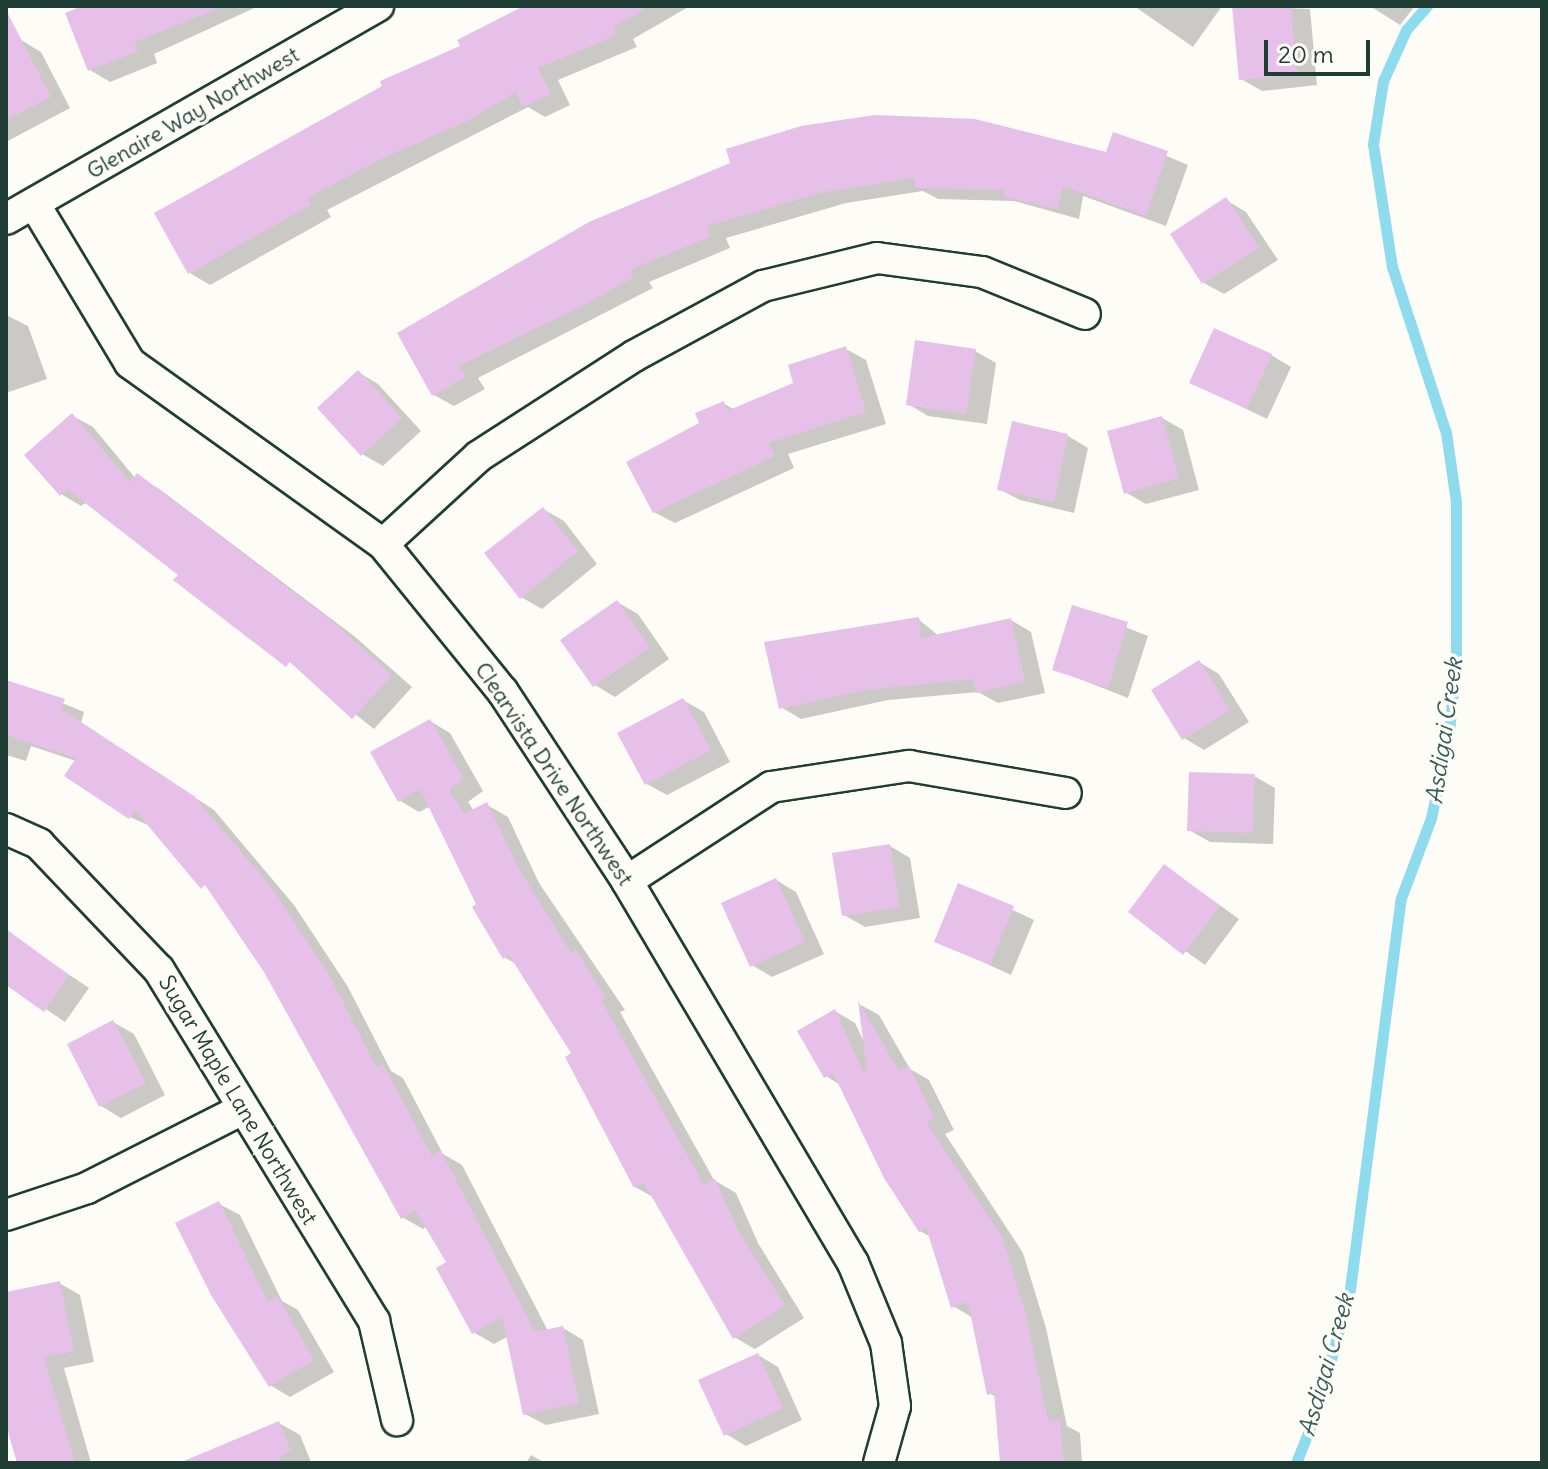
<!DOCTYPE html>
<style>
body{margin:0}
#map{position:relative;width:1548px;height:1469px;overflow:hidden;background:#fdfcf7;font-family:Delius,sans-serif}
div>[style]{position:absolute}
.shadow>*{inset:0;background:#0003}
.stream>*{height:11px;margin:-5.5px;padding:0 5.5px;transform-origin:5.5px;border-radius:5.5px;background:#8edbed}
.building>*{inset:0;background:#e7c0ea}
.roads{filter:drop-shadow(2px 0 #1f3d34) drop-shadow(-2px 0 #1f3d34) drop-shadow(0 2px #1f3d34) drop-shadow(0 -2px #1f3d34)}
.street>*{height:30px;margin:-15px;padding:0 15px;transform-origin:15px;border-radius:15px;background:#fdfcf7}
span{translate:-50% -50%;white-space:nowrap;text-align:center;line-height:1.15;-webkit-text-stroke:7px #fdfcf7;paint-order:stroke}
.street-label{font-size:22px;color:#1f3d34}
.water-label{font-size:24px;color:#355d59;font-style:italic}
.frame{position:absolute;inset:0;border:8px solid #1f3d34;pointer-events:none}
.scale{position:absolute;left:1264px;top:40px;width:106px;height:36px;box-sizing:border-box;border:4px solid #1f3d34;border-top:0;padding-left:10px;font-size:24px;line-height:28px;white-space:nowrap;color:#1f3d34;-webkit-text-stroke:6px #fdfcf7;paint-order:stroke}
</style>
<div id="map">
<div class="shadow">
<i style="clip-path:polygon(85px 6px,259px 6px,154px 54px,157px 63px,110px 82px,90px 70px)"></i>
<i style="clip-path:polygon(526px 6px,690px 6px,633px 39px,637px 47px,558px 80px,570px 105px,545px 117px,528px 107px,327px 210px,331px 217px,210px 285px,190px 273px,463px 47px)"></i>
<i style="clip-path:polygon(1134px 6px,1222px 6px,1193px 47px)"></i>
<i style="clip-path:polygon(1234px 6px,1310px 9px,1317px 85px,1262px 91px,1241px 79px)"></i>
<i style="clip-path:polygon(1370px 6px,1415px 6px,1400px 25px)"></i>
<i style="clip-path:polygon(21px 40px,41px 52px,70px 108px,6px 142px,6px 48px)"></i>
<i style="clip-path:polygon(1115px 134px,1188px 165px,1166px 226px,1083px 196px,1079px 219px,1014px 201px,938px 199px,923px 191px,846px 203px,726px 238px,730px 248px,649px 282px,653px 288px,478px 378px,485px 389px,454px 406px,434px 395px,400px 334px,732px 164px,1108px 154px)"></i>
<i style="clip-path:polygon(1226px 200px,1246px 212px,1278px 260px,1224px 294px,1204px 283px)"></i>
<i style="clip-path:polygon(6px 315px,28px 326px,47px 379px,6px 393px)"></i>
<i style="clip-path:polygon(846px 349px,866px 360px,886px 424px,788px 454px,794px 468px,675px 523px,654px 512px,723px 403px,735px 410px,796px 384px)"></i>
<i style="clip-path:polygon(975px 351px,996px 363px,987px 424px,928px 416px,908px 404px)"></i>
<i style="clip-path:polygon(1271px 355px,1291px 367px,1267px 419px,1191px 382px)"></i>
<i style="clip-path:polygon(358px 372px,378px 384px,421px 431px,383px 466px,362px 454px)"></i>
<i style="clip-path:polygon(73px 416px,93px 427px,136px 479px,158px 488px,354px 636px,412px 687px,374px 729px,87px 502px,81px 506px,61px 494px)"></i>
<i style="clip-path:polygon(1162px 418px,1183px 430px,1199px 490px,1146px 504px,1125px 492px)"></i>
<i style="clip-path:polygon(1014px 424px,1068px 436px,1088px 448px,1074px 513px,1020px 500px,999px 489px)"></i>
<i style="clip-path:polygon(543px 509px,564px 521px,597px 564px,542px 609px,521px 597px)"></i>
<i style="clip-path:polygon(617px 602px,638px 614px,669px 659px,615px 697px,595px 685px)"></i>
<i style="clip-path:polygon(1074px 607px,1148px 636px,1128px 698px,1054px 669px)"></i>
<i style="clip-path:polygon(918px 619px,939px 636px,1011px 620px,1031px 632px,1045px 693px,998px 703px,978px 692px,888px 700px,801px 719px,781px 707px)"></i>
<i style="clip-path:polygon(1199px 662px,1219px 674px,1249px 722px,1204px 750px,1184px 738px)"></i>
<i style="clip-path:polygon(6px 680px,84px 712px,81px 723px,214px 810px,294px 905px,348px 987px,391px 1071px,403px 1078px,443px 1154px,462px 1165px,548px 1331px,563px 1328px,583px 1340px,599px 1414px,546px 1425px,525px 1414px,509px 1336px,494px 1344px,473px 1332px,449px 1263px,427px 1226px,423px 1229px,402px 1217px,265px 971px,213px 893px,152px 827px,130px 817px,76px 761px,31px 746px,26px 761px,6px 755px)"></i>
<i style="clip-path:polygon(683px 700px,704px 712px,730px 762px,667px 795px,647px 784px)"></i>
<i style="clip-path:polygon(430px 721px,450px 733px,483px 791px,468px 802px,474px 811px,487px 805px,508px 817px,539px 883px,625px 1010px,620px 1012px,714px 1180px,736px 1193px,758px 1243px,804px 1318px,755px 1349px,734px 1337px,655px 1198px,635px 1187px,574px 1054px,518px 965px,504px 957px,431px 806px,419px 812px,399px 800px)"></i>
<i style="clip-path:polygon(1254px 776px,1275px 788px,1273px 844px,1210px 842px,1189px 830px)"></i>
<i style="clip-path:polygon(890px 846px,910px 858px,920px 918px,865px 927px,844px 915px)"></i>
<i style="clip-path:polygon(1165px 866px,1239px 919px,1205px 965px,1130px 912px)"></i>
<i style="clip-path:polygon(776px 880px,796px 892px,824px 954px,772px 977px,752px 965px)"></i>
<i style="clip-path:polygon(959px 885px,1034px 920px,1011px 975px,937px 941px)"></i>
<i style="clip-path:polygon(10px 935px,89px 988px,65px 1022px,6px 982px)"></i>
<i style="clip-path:polygon(861px 1005px,879px 1015px,910px 1069px,929px 1080px,954px 1130px,945px 1134px,1023px 1253px,1046px 1328px,1067px 1426px,1080px 1433px,1082px 1463px,1002px 1463px,996px 1397px,989px 1393px,973px 1318px,953px 1306px,931px 1237px,920px 1231px,840px 1085px,826px 1076px,835px 1011px,855px 1023px,865px 1044px)"></i>
<i style="clip-path:polygon(113px 1022px,134px 1034px,165px 1095px,121px 1118px,101px 1106px)"></i>
<i style="clip-path:polygon(219px 1204px,240px 1215px,282px 1301px,298px 1310px,334px 1372px,290px 1397px,270px 1385px)"></i>
<i style="clip-path:polygon(59px 1283px,80px 1295px,94px 1362px,64px 1368px,91px 1463px,19px 1463px,6px 1418px,6px 1294px)"></i>
<i style="clip-path:polygon(758px 1355px,778px 1367px,802px 1420px,746px 1446px,726px 1434px)"></i>
<i style="clip-path:polygon(279px 1423px,300px 1435px,311px 1462px,234px 1463px)"></i>
<i style="clip-path:polygon(531px 1455px,545px 1463px,526px 1463px)"></i>
</div>
<div class="stream">
<i style="left:1296px;top:1463px;width:60px;rotate:-68.6deg"></i>
<i style="left:1318px;top:1407px;width:122px;rotate:-74.8deg"></i>
<i style="left:1350px;top:1289px;width:394px;rotate:-82.6deg"></i>
<i style="left:1401px;top:898px;width:85px;rotate:-69.4deg"></i>
<i style="left:1431px;top:818px;width:87px;rotate:-78deg"></i>
<i style="left:1449px;top:733px;width:75px;rotate:-84.7deg"></i>
<i style="left:1456px;top:658px;width:156px;rotate:-90deg"></i>
<i style="left:1456px;top:502px;width:70px;rotate:-98.2deg"></i>
<i style="left:1446px;top:433px;width:175px;rotate:-108deg"></i>
<i style="left:1392px;top:267px;width:124px;rotate:-98.8deg"></i>
<i style="left:1373px;top:144px;width:64px;rotate:-81deg"></i>
<i style="left:1383px;top:81px;width:56px;rotate:-65.7deg"></i>
<i style="left:1406px;top:30px;width:32px;rotate:-49deg"></i>
</div>
<div class="building">
<i style="clip-path:polygon(82px 6px,222px 6px,222px 7px,135px 42px,138px 51px,88px 71px,65px 13px)"></i>
<i style="clip-path:polygon(524px 6px,650px 6px,614px 27px,617px 35px,538px 68px,551px 94px,523px 107px,516px 92px,465px 122px,383px 158px,307px 198px,311px 205px,188px 274px,154px 213px,382px 86px,380px 81px,460px 46px,457px 40px)"></i>
<i style="clip-path:polygon(1232px 6px,1291px 6px,1297px 75px,1239px 80px)"></i>
<i style="clip-path:polygon(6px 10px,51px 97px,6px 120px)"></i>
<i style="clip-path:polygon(875px 115px,975px 119px,1106px 152px,1113px 132px,1168px 151px,1146px 216px,1063px 186px,1058px 209px,1003px 197px,1004px 190px,915px 188px,915px 178px,824px 192px,707px 226px,711px 236px,630px 270px,634px 277px,588px 303px,459px 366px,466px 377px,432px 396px,397px 333px,589px 222px,730px 163px,726px 149px,801px 126px)"></i>
<i style="clip-path:polygon(1226px 197px,1259px 248px,1202px 284px,1170px 234px)"></i>
<i style="clip-path:polygon(1214px 328px,1272px 354px,1247px 409px,1189px 383px)"></i>
<i style="clip-path:polygon(915px 340px,976px 349px,966px 414px,906px 405px)"></i>
<i style="clip-path:polygon(846px 346px,866px 412px,769px 443px,775px 456px,653px 513px,626px 462px,699px 423px,695px 413px,724px 401px,727px 411px,793px 383px,788px 365px)"></i>
<i style="clip-path:polygon(358px 370px,402px 418px,361px 456px,317px 408px)"></i>
<i style="clip-path:polygon(72px 413px,130px 482px,137px 473px,333px 622px,392px 675px,352px 719px,290px 662px,286px 667px,173px 580px,178px 575px,67px 489px,60px 496px,24px 455px)"></i>
<i style="clip-path:polygon(1162px 416px,1179px 478px,1124px 494px,1107px 431px)"></i>
<i style="clip-path:polygon(1012px 421px,1068px 434px,1054px 502px,997px 490px)"></i>
<i style="clip-path:polygon(543px 507px,578px 551px,520px 599px,484px 553px)"></i>
<i style="clip-path:polygon(617px 600px,650px 647px,593px 687px,560px 640px)"></i>
<i style="clip-path:polygon(1072px 605px,1128px 622px,1108px 688px,1052px 670px)"></i>
<i style="clip-path:polygon(919px 617px,921px 638px,1011px 618px,1025px 682px,976px 693px,973px 679px,866px 690px,779px 709px,764px 642px)"></i>
<i style="clip-path:polygon(1199px 660px,1230px 710px,1182px 740px,1151px 690px)"></i>
<i style="clip-path:polygon(6px 680px,65px 699px,61px 709px,194px 796px,274px 891px,328px 973px,376px 1067px,383px 1064px,432px 1156px,441px 1151px,535px 1332px,563px 1326px,579px 1403px,523px 1415px,502px 1317px,472px 1334px,436px 1268px,446px 1262px,415px 1210px,401px 1219px,264px 972px,205px 885px,201px 889px,135px 810px,129px 819px,64px 776px,76px 758px,6px 735px)"></i>
<i style="clip-path:polygon(683px 698px,711px 750px,645px 785px,617px 733px)"></i>
<i style="clip-path:polygon(430px 719px,464px 779px,449px 790px,464px 814px,487px 802px,519px 869px,571px 953px,576px 950px,606px 998px,601px 1000px,704px 1185px,715px 1179px,738px 1230px,785px 1306px,733px 1339px,644px 1183px,634px 1188px,565px 1057px,571px 1053px,509px 955px,503px 959px,472px 907px,476px 904px,420px 789px,398px 802px,370px 752px)"></i>
<i style="clip-path:polygon(1189px 772px,1255px 774px,1253px 833px,1187px 831px)"></i>
<i style="clip-path:polygon(890px 844px,900px 907px,842px 916px,832px 853px)"></i>
<i style="clip-path:polygon(1164px 864px,1220px 906px,1183px 955px,1128px 912px)"></i>
<i style="clip-path:polygon(776px 878px,805px 942px,750px 967px,721px 903px)"></i>
<i style="clip-path:polygon(958px 883px,1014px 906px,990px 965px,934px 942px)"></i>
<i style="clip-path:polygon(6px 929px,69px 975px,44px 1012px,6px 985px)"></i>
<i style="clip-path:polygon(858px 1001px,899px 1071px,909px 1066px,934px 1118px,926px 1122px,1003px 1239px,1026px 1315px,1048px 1421px,1060px 1420px,1064px 1463px,1000px 1463px,994px 1393px,987px 1395px,968px 1302px,951px 1308px,926px 1227px,919px 1232px,884px 1178px,833px 1073px,824px 1078px,797px 1031px,835px 1009px,863px 1072px,867px 1071px)"></i>
<i style="clip-path:polygon(113px 1020px,146px 1083px,99px 1107px,67px 1044px)"></i>
<i style="clip-path:polygon(219px 1201px,268px 1302px,277px 1296px,314px 1360px,269px 1387px,211px 1295px,175px 1223px)"></i>
<i style="clip-path:polygon(60px 1281px,74px 1351px,44px 1357px,75px 1463px,17px 1463px,6px 1425px,6px 1292px)"></i>
<i style="clip-path:polygon(758px 1353px,783px 1408px,724px 1436px,698px 1380px)"></i>
<i style="clip-path:polygon(279px 1421px,291px 1451px,280px 1456px,282px 1463px,179px 1463px)"></i>
</div>
<div class="roads">
<div class="street">
<i style="left:35px;top:205px;width:184px;rotate:59deg"></i>
<i style="left:130px;top:363px;width:311px;rotate:35.6deg"></i>
<i style="left:383px;top:544px;width:191px;rotate:51deg"></i>
<i style="left:503px;top:692px;width:226px;rotate:56.7deg"></i>
<i style="left:627px;top:881px;width:444px;rotate:59.4deg"></i>
<i style="left:853px;top:1263px;width:87px;rotate:67.6deg"></i>
<i style="left:886px;top:1343px;width:64px;rotate:81.9deg"></i>
<i style="left:895px;top:1406px;width:59px;rotate:105.7deg"></i>
<i style="left:6px;top:219px;width:429px;rotate:-29.8deg"></i>
<i style="left:383px;top:544px;width:130px;rotate:-42.5deg"></i>
<i style="left:479px;top:456px;width:184px;rotate:-32.8deg"></i>
<i style="left:634px;top:356px;width:147px;rotate:-28.5deg"></i>
<i style="left:763px;top:286px;width:117px;rotate:-13.8deg"></i>
<i style="left:877px;top:258px;width:106px;rotate:7.6deg"></i>
<i style="left:982px;top:272px;width:111px;rotate:22.2deg"></i>
<i style="left:6px;top:829px;width:36px;rotate:24deg"></i>
<i style="left:39px;top:844px;width:174px;rotate:46.4deg"></i>
<i style="left:159px;top:970px;width:412px;rotate:58.5deg"></i>
<i style="left:374px;top:1321px;width:102px;rotate:76.9deg"></i>
<i style="left:627px;top:881px;width:172px;rotate:-33.1deg"></i>
<i style="left:771px;top:787px;width:140px;rotate:-8.7deg"></i>
<i style="left:909px;top:766px;width:159px;rotate:9.8deg"></i>
<i style="left:6px;top:1215px;width:85px;rotate:-18.4deg"></i>
<i style="left:87px;top:1188px;width:175px;rotate:-26.9deg"></i>
</div>
</div>
<div class="street-label">
<span style="left:193px;top:113px;rotate:-30deg">Glenaire Way Northwest</span>
<span style="left:554px;top:774px;rotate:56deg">Clearvista Drive Northwest</span>
<span style="left:238px;top:1100px;rotate:59deg">Sugar Maple Lane Northwest</span>
</div>
<div class="water-label">
<span style="left:1444px;top:731px;rotate:-82deg">Asdigai Creek</span>
<span style="left:1326px;top:1365px;rotate:-74deg">Asdigai Creek</span>
</div>
<div class="frame"></div>
<div class="scale">20 m</div>
</div>
